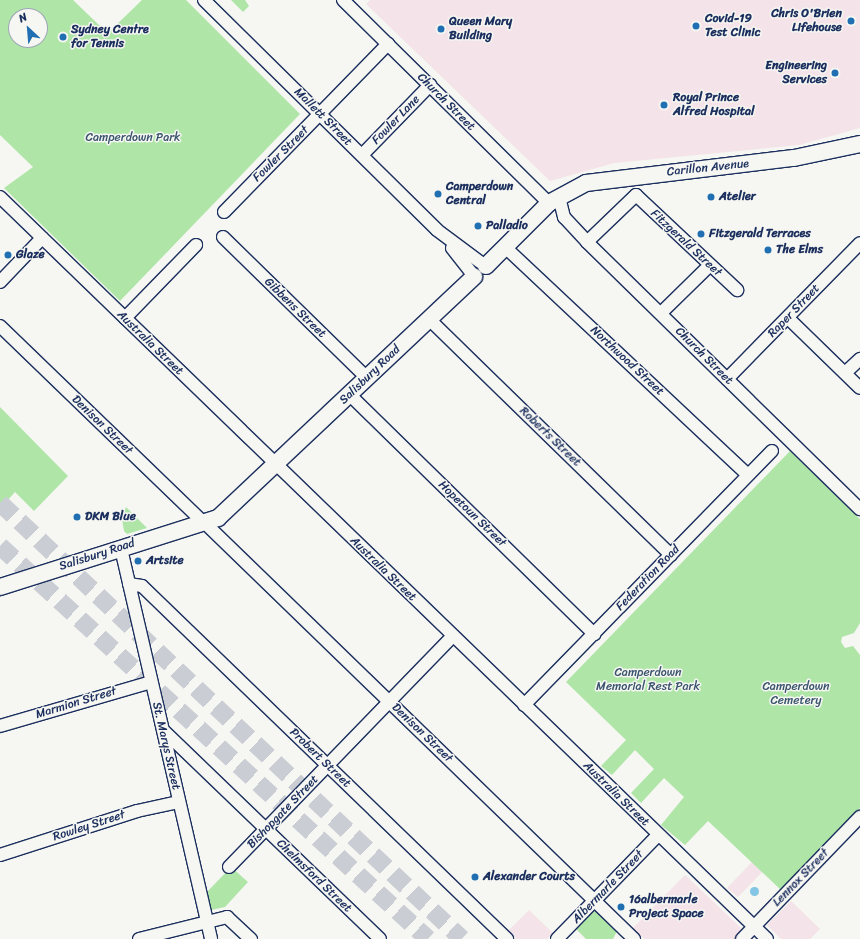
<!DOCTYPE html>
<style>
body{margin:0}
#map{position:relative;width:860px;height:939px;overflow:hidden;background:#f6f6f2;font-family:Sriracha,sans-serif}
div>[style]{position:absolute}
.built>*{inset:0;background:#f4e3e8}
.green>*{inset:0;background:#afe6a8}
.water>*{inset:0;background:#83c5e4}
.round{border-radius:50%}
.highway-tunnel>*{height:18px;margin-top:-9px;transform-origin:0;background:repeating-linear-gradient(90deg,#caced4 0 18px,transparent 0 27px)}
.roads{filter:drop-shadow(1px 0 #1b2f5e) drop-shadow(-1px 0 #1b2f5e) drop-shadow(0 1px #1b2f5e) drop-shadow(0 -1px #1b2f5e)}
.minor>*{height:12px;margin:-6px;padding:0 6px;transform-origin:6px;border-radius:6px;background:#f6f6f2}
.major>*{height:16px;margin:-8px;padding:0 8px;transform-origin:8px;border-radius:8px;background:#f6f6f2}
.dots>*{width:11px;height:11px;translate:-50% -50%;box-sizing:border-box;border:2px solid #f6f6f2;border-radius:50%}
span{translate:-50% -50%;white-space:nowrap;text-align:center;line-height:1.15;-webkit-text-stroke:3px #f6f6f2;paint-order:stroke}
.poi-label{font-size:12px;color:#1b2f5e;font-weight:700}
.right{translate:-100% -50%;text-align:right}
.left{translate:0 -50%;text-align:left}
.street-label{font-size:12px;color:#1b2f5e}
.park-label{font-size:12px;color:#39546d}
.north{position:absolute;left:8px;top:8px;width:40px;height:40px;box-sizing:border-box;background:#f6f6f2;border:1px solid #9ea6b7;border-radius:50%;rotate:334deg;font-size:11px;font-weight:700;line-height:16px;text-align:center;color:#1b2f5e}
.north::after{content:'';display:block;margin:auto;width:14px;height:18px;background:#1f6fb2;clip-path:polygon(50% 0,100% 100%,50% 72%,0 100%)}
</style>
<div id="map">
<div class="built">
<i style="clip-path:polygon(370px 0,860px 0,860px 128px,799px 145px,614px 163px,550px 181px,366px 4px)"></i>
<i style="clip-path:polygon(752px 862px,762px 872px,738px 897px,727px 888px)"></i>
<i style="clip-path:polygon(685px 875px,741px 928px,736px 939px,644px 939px,633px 928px)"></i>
<i style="clip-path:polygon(791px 901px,820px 929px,810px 939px,781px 939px,767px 925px)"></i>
<i style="clip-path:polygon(529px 910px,553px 933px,547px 939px,516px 939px,508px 931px)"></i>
</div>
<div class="green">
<i style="clip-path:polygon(evenodd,0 0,73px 0,99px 25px,111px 30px,142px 0,186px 0,300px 114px,120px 301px,4px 188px,33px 167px,0 135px,0 0,16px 16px,40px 16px,40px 40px,16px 40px,16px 16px)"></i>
<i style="clip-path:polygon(231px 0,245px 0,249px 6px,243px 12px)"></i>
<i style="clip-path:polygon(0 407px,68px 476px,34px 511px,15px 492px,8px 500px,16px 508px,0 513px)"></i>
<i style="clip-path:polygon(790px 451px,860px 519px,860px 623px,854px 633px,842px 637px,841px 642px,845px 648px,853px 646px,860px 655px,860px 808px,782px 891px,708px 821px,685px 845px,661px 825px,684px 797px,664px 778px,641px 803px,631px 793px,654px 769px,635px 750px,612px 775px,601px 766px,626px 740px,566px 682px)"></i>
<i style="clip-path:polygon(126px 507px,147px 528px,127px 534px,124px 531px,122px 519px)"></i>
<i style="clip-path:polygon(231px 867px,248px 882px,225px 907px,211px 910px,207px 892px)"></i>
<i style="clip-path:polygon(596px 910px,617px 931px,613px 939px,586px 939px,575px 928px)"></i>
</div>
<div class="water">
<i class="round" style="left:749.5px;top:886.5px;width:9px;height:9px"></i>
</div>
<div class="highway-tunnel">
<i style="left:0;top:503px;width:635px;rotate:43.34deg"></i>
<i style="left:0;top:546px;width:581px;rotate:42.56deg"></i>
</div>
<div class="roads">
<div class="minor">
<i style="left:204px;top:0;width:327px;rotate:44.6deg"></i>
<i style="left:437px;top:230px;width:54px;rotate:36.7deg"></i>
<i style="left:343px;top:0;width:289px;rotate:44.6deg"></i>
<i style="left:362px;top:155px;width:98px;rotate:-45.8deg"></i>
<i style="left:0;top:197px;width:1067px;rotate:44.05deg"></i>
<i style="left:559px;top:197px;width:21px;rotate:76deg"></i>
<i style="left:564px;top:217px;width:34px;rotate:47deg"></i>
<i style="left:587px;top:242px;width:382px;rotate:44.4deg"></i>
<i style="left:224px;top:212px;width:235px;rotate:-45.7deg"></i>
<i style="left:223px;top:237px;width:202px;rotate:44.4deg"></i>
<i style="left:587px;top:242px;width:68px;rotate:-43.8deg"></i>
<i style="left:636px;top:195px;width:139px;rotate:43.2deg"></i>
<i style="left:505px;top:247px;width:333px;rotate:43.2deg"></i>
<i style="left:452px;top:248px;width:31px;rotate:52deg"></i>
<i style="left:0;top:282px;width:61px;rotate:-46.3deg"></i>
<i style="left:661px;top:313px;width:67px;rotate:-44.4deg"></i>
<i style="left:125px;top:318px;width:102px;rotate:-45.8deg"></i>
<i style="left:788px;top:318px;width:100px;rotate:44.2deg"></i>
<i style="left:429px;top:319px;width:338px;rotate:44.3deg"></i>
<i style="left:0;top:326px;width:284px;rotate:44deg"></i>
<i style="left:845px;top:373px;width:21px;rotate:-43deg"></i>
<i style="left:727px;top:379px;width:190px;rotate:-45.6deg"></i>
<i style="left:350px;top:395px;width:342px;rotate:44.4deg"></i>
<i style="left:209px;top:527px;width:592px;rotate:44.11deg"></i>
<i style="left:122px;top:553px;width:396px;rotate:77deg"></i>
<i style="left:129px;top:584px;width:13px;rotate:9deg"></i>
<i style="left:142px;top:586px;width:508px;rotate:44.04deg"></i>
<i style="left:524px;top:705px;width:355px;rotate:-45.7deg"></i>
<i style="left:0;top:726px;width:157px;rotate:-16.2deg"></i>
<i style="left:163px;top:730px;width:301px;rotate:43.9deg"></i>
<i style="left:0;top:855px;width:144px;rotate:-17.8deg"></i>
<i style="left:137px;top:811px;width:43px;rotate:-12.1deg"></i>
<i style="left:229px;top:867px;width:322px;rotate:-45.9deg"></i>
<i style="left:139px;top:939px;width:91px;rotate:-14deg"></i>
<i style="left:227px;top:917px;width:33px;rotate:43deg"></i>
<i style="left:557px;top:939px;width:145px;rotate:-45.8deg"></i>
<i style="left:742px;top:939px;width:170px;rotate:-46deg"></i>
</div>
<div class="major">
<i style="left:486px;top:266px;width:89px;rotate:-45deg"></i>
<i style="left:549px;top:203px;width:42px;rotate:-28.4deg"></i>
<i style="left:586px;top:183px;width:209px;rotate:-6.9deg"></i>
<i style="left:794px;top:158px;width:67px;rotate:-12deg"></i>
<i style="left:0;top:587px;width:229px;rotate:-17.6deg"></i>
<i style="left:218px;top:518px;width:352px;rotate:-43.3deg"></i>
</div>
</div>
<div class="dots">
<i style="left:851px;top:21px;background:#1f6fb2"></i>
<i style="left:696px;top:26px;background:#1f6fb2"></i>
<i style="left:441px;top:29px;background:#1f6fb2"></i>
<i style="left:63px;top:37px;background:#1f6fb2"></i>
<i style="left:835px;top:73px;background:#1f6fb2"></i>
<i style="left:664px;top:105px;background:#1f6fb2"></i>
<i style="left:438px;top:194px;background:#1f6fb2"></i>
<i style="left:711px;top:197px;background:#1f6fb2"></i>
<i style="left:478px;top:226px;background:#1f6fb2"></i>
<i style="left:701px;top:234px;background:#1f6fb2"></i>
<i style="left:768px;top:250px;background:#1f6fb2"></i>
<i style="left:8px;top:255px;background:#1f6fb2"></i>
<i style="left:77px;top:517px;background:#1f6fb2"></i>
<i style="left:138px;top:561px;background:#1f6fb2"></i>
<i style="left:475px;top:877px;background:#1f6fb2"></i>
<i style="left:621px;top:907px;background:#1f6fb2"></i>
</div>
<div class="poi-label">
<span class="right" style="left:842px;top:21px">Chris O'Brien<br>Lifehouse</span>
<span class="left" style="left:705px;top:26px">Covid-19<br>Test Clinic</span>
<span class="left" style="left:449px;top:29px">Queen Mary<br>Building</span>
<span class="left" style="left:71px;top:37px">Sydney Centre<br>for Tennis</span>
<span class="right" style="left:827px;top:73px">Engineering<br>Services</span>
<span class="left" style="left:673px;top:105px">Royal Prince<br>Alfred Hospital</span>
<span class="left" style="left:446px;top:194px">Camperdown<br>Central</span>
<span class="left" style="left:719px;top:197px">Atelier</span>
<span class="left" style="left:486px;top:226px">Palladio</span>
<span class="left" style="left:709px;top:234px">Fitzgerald Terraces</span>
<span class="left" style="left:776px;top:250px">The Elms</span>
<span class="left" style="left:16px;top:255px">Glaze</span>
<span class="left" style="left:85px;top:517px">DKM Blue</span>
<span class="left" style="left:146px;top:561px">Artsite</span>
<span class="left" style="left:483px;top:877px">Alexander Courts</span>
<span class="left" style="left:629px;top:907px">16albermarle<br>Project Space</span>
</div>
<div class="street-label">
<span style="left:446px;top:102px;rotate:45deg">Church Street</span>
<span style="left:323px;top:117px;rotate:45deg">Mallett Street</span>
<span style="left:396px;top:120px;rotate:-46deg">Fowler Lane</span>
<span style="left:281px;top:154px;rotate:-45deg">Fowler Street</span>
<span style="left:708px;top:168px;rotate:-6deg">Carillon Avenue</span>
<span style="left:686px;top:243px;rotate:43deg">Fitzgerald Street</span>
<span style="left:295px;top:308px;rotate:44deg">Gibbens Street</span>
<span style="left:794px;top:311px;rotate:-46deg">Raper Street</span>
<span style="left:150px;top:343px;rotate:44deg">Australia Street</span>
<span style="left:704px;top:356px;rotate:45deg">Church Street</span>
<span style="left:627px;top:361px;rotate:43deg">Northwood Street</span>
<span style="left:370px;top:375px;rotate:-44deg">Salisbury Road</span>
<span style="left:102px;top:425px;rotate:44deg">Denison Street</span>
<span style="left:550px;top:437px;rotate:44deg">Roberts Street</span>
<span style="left:472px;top:514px;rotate:44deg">Hopetoun Street</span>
<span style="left:97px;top:555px;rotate:-18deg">Salisbury Road</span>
<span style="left:383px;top:569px;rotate:44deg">Australia Street</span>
<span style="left:648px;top:578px;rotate:-46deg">Federation Road</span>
<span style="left:76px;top:703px;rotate:-17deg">Marmion Street</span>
<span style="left:422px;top:733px;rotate:44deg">Denison Street</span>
<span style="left:166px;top:746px;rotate:77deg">St. Marys Street</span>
<span style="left:320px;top:758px;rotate:44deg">Probert Street</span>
<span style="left:616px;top:794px;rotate:44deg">Australia Street</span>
<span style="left:283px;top:812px;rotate:-46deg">Bishopgate Street</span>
<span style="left:89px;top:826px;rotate:-18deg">Rowley Street</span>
<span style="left:314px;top:876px;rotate:44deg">Chelmsford Street</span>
<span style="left:801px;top:878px;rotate:-46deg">Lennox Street</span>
<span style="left:608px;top:887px;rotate:-46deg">Albermarle Street</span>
</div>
<div class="park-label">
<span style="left:133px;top:138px">Camperdown Park</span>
<span style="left:648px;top:680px">Camperdown<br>Memorial Rest Park</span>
<span style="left:796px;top:694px">Camperdown<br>Cemetery</span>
</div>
<div class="north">N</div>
</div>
